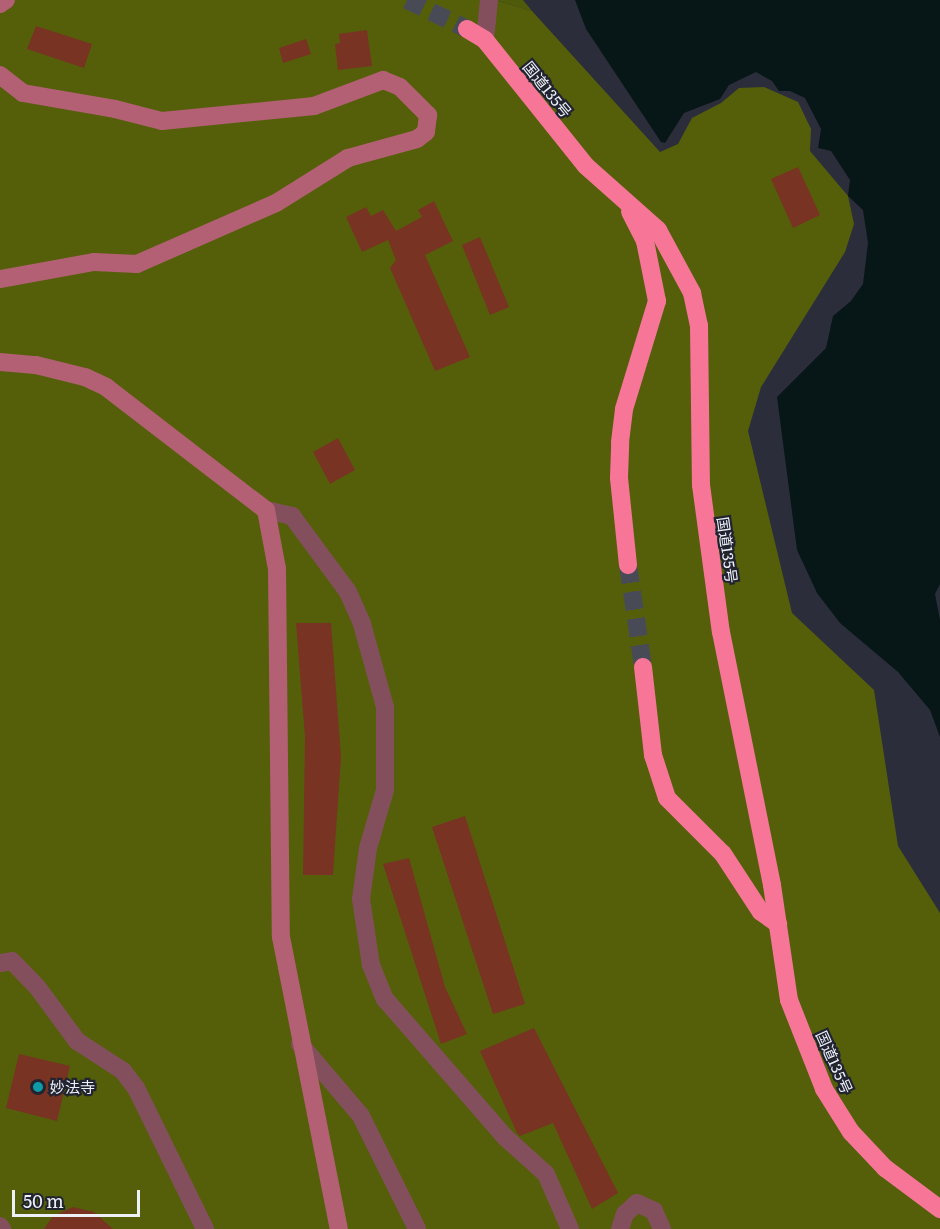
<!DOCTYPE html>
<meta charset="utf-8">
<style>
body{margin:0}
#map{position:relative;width:940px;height:1229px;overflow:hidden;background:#2b2e3a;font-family:Literata,"Noto Sans JP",serif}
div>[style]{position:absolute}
.green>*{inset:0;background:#505a0b}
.forest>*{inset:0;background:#555f0a}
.water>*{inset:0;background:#071616}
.building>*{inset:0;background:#783322}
.highway-tunnel>*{height:18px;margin-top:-9px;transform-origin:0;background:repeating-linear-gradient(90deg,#484b56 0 18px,transparent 0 27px)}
.street>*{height:18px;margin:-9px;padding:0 9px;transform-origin:9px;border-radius:9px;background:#844f5c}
.secondary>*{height:18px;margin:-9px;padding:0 9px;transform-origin:9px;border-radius:9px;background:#b36074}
.highway>*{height:18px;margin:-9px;padding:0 9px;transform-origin:9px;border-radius:9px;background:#f77698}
.dots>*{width:16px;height:16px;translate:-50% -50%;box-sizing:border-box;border:3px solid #212430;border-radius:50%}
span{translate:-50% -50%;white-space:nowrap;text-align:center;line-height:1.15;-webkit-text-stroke:4.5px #212430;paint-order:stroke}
.street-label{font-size:15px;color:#eef0f8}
.poi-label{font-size:15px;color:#eef0f8}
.left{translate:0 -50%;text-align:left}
.scale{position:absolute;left:12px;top:1190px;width:128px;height:27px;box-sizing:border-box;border:3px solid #eef0f8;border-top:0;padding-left:8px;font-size:18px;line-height:21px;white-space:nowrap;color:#eef0f8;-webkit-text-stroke:4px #212430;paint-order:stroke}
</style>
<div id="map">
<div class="green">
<i style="clip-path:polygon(495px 0,523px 0,532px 11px)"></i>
</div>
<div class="forest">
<i style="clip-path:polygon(0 0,495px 0,532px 11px,660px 152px,678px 144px,692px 118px,721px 103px,739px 88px,764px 87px,798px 102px,811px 129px,810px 151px,848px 196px,854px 224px,845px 252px,761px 387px,748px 431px,792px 613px,874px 690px,898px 846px,940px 913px,940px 1229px,0 1229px)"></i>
</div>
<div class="water">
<i style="clip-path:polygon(575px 0,940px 0,940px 584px,935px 594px,940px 620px,940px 737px,930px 710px,898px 672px,840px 623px,817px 593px,797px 550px,777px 397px,826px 348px,833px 316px,851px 301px,863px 284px,868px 243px,863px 210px,848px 196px,850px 180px,831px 151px,818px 148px,821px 129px,805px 98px,790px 91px,779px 91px,772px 81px,756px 72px,729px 85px,720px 99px,684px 113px,665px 143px,661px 142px,586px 29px)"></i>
</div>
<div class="building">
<i style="clip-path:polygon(36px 26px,92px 44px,84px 68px,27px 49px)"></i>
<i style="clip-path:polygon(367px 30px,372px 66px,338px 70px,335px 44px,340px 43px,339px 34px)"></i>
<i style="clip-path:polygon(306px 39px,311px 54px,283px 63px,279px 48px)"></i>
<i style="clip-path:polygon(798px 167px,820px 215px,793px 228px,771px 179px)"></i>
<i style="clip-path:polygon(434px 201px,453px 241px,425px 255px,470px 357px,435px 371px,390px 268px,396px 260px,388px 240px,362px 252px,346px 217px,366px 207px,371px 216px,383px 210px,396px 231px,422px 217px,418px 210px)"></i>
<i style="clip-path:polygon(480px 237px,509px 307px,490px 315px,462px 245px)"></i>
<i style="clip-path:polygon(338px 438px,355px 470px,330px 484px,313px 452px)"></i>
<i style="clip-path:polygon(296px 623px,331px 623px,341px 757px,333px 875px,303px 875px,305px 737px)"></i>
<i style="clip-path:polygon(465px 816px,525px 1004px,493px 1014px,432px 827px)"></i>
<i style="clip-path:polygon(409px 858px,445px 987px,467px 1034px,441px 1044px,383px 864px)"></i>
<i style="clip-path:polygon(534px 1028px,618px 1193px,592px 1209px,553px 1123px,520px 1136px,517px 1133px,480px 1051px)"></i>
<i style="clip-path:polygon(19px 1054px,70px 1066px,57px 1121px,6px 1108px)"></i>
<i style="clip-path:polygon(73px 1207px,94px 1212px,113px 1229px,44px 1229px,53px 1216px)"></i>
</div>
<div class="highway-tunnel">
<i style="left:407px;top:0;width:67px;rotate:25.8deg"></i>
<i style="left:628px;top:565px;width:103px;rotate:81.6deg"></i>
</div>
<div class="street">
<i style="left:485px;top:40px;width:40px;rotate:-84.3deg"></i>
<i style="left:266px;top:510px;width:27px;rotate:13deg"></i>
<i style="left:292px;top:516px;width:94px;rotate:53.6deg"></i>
<i style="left:348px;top:592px;width:35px;rotate:66deg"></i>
<i style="left:362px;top:624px;width:86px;rotate:74.5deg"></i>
<i style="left:385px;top:707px;width:83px;rotate:90deg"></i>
<i style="left:385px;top:790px;width:60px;rotate:106.3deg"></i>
<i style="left:368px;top:848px;width:51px;rotate:97.8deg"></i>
<i style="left:361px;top:899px;width:67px;rotate:81.4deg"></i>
<i style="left:371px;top:965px;width:37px;rotate:68deg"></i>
<i style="left:385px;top:999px;width:183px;rotate:49deg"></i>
<i style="left:505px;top:1137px;width:55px;rotate:42.1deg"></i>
<i style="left:546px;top:1174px;width:60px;rotate:66.4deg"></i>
<i style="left:0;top:963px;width:12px;rotate:-9deg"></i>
<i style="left:12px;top:961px;width:37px;rotate:46deg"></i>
<i style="left:38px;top:988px;width:66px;rotate:53.7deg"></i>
<i style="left:77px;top:1041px;width:55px;rotate:33.1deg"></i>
<i style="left:123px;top:1071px;width:21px;rotate:53deg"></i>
<i style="left:136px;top:1088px;width:157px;rotate:63.9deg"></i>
<i style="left:300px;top:1044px;width:94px;rotate:49.7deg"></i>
<i style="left:361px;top:1116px;width:126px;rotate:63.6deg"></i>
<i style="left:0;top:1226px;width:4px;rotate:56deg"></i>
<i style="left:620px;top:1229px;width:16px;rotate:-72deg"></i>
<i style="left:625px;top:1214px;width:16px;rotate:-43deg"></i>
<i style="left:637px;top:1203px;width:19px;rotate:25deg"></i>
<i style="left:654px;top:1211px;width:20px;rotate:66deg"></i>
</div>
<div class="secondary">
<i style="left:0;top:4px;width:7px;rotate:-34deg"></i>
<i style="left:0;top:75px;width:29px;rotate:38deg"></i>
<i style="left:23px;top:93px;width:93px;rotate:9.9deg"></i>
<i style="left:115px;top:109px;width:49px;rotate:14.3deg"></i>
<i style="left:162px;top:121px;width:153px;rotate:-5.6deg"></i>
<i style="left:314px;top:106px;width:74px;rotate:-20.6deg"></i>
<i style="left:383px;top:80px;width:18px;rotate:22deg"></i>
<i style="left:400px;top:87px;width:40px;rotate:45deg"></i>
<i style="left:428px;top:115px;width:17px;rotate:97deg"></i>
<i style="left:426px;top:132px;width:11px;rotate:142deg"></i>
<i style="left:417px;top:139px;width:72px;rotate:164.6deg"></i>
<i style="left:348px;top:158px;width:85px;rotate:148deg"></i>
<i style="left:276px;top:203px;width:152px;rotate:156.3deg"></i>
<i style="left:137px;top:264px;width:43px;rotate:-177.3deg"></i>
<i style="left:94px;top:262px;width:96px;rotate:169.7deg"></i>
<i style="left:0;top:362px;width:36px;rotate:5deg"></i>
<i style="left:36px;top:365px;width:50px;rotate:13.8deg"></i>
<i style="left:85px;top:377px;width:23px;rotate:25deg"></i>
<i style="left:106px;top:387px;width:202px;rotate:37.6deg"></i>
<i style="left:266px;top:510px;width:60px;rotate:79.4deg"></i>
<i style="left:277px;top:569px;width:368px;rotate:89.4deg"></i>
<i style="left:281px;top:937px;width:298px;rotate:78.8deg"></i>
</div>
<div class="highway">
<i style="left:467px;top:29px;width:21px;rotate:31deg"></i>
<i style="left:485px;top:40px;width:161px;rotate:51.3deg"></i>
<i style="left:586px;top:166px;width:96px;rotate:41.6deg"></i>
<i style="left:658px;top:230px;width:72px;rotate:61.6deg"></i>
<i style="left:692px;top:293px;width:33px;rotate:78deg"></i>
<i style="left:699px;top:325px;width:160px;rotate:89.3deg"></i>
<i style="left:701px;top:485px;width:148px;rotate:82.3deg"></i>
<i style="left:721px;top:632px;width:258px;rotate:78.6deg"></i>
<i style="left:772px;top:885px;width:116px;rotate:81.6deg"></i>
<i style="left:789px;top:1000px;width:96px;rotate:68.5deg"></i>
<i style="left:824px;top:1089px;width:51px;rotate:57.9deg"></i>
<i style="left:851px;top:1132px;width:50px;rotate:46.6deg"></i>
<i style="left:885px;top:1168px;width:69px;rotate:36.7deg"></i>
<i style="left:628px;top:565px;width:87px;rotate:-95.9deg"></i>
<i style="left:619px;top:478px;width:36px;rotate:-88deg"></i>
<i style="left:620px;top:442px;width:33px;rotate:-83deg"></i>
<i style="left:624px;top:409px;width:113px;rotate:-73deg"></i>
<i style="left:657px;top:301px;width:61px;rotate:-101.3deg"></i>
<i style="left:645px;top:241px;width:33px;rotate:-117deg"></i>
<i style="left:643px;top:667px;width:89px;rotate:83.5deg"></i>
<i style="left:653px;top:755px;width:45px;rotate:72deg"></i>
<i style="left:667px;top:798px;width:79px;rotate:45deg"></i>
<i style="left:723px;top:854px;width:69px;rotate:56.8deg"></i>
<i style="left:761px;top:912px;width:21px;rotate:35deg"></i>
</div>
<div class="dots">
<i style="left:38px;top:1087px;background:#0f9aa8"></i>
</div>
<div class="street-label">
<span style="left:548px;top:89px;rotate:51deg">国道135号</span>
<span style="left:728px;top:550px;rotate:82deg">国道135号</span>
<span style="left:835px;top:1062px;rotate:66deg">国道135号</span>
</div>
<div class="poi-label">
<span class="left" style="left:50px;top:1087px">妙法寺</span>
</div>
<div class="scale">50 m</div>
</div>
